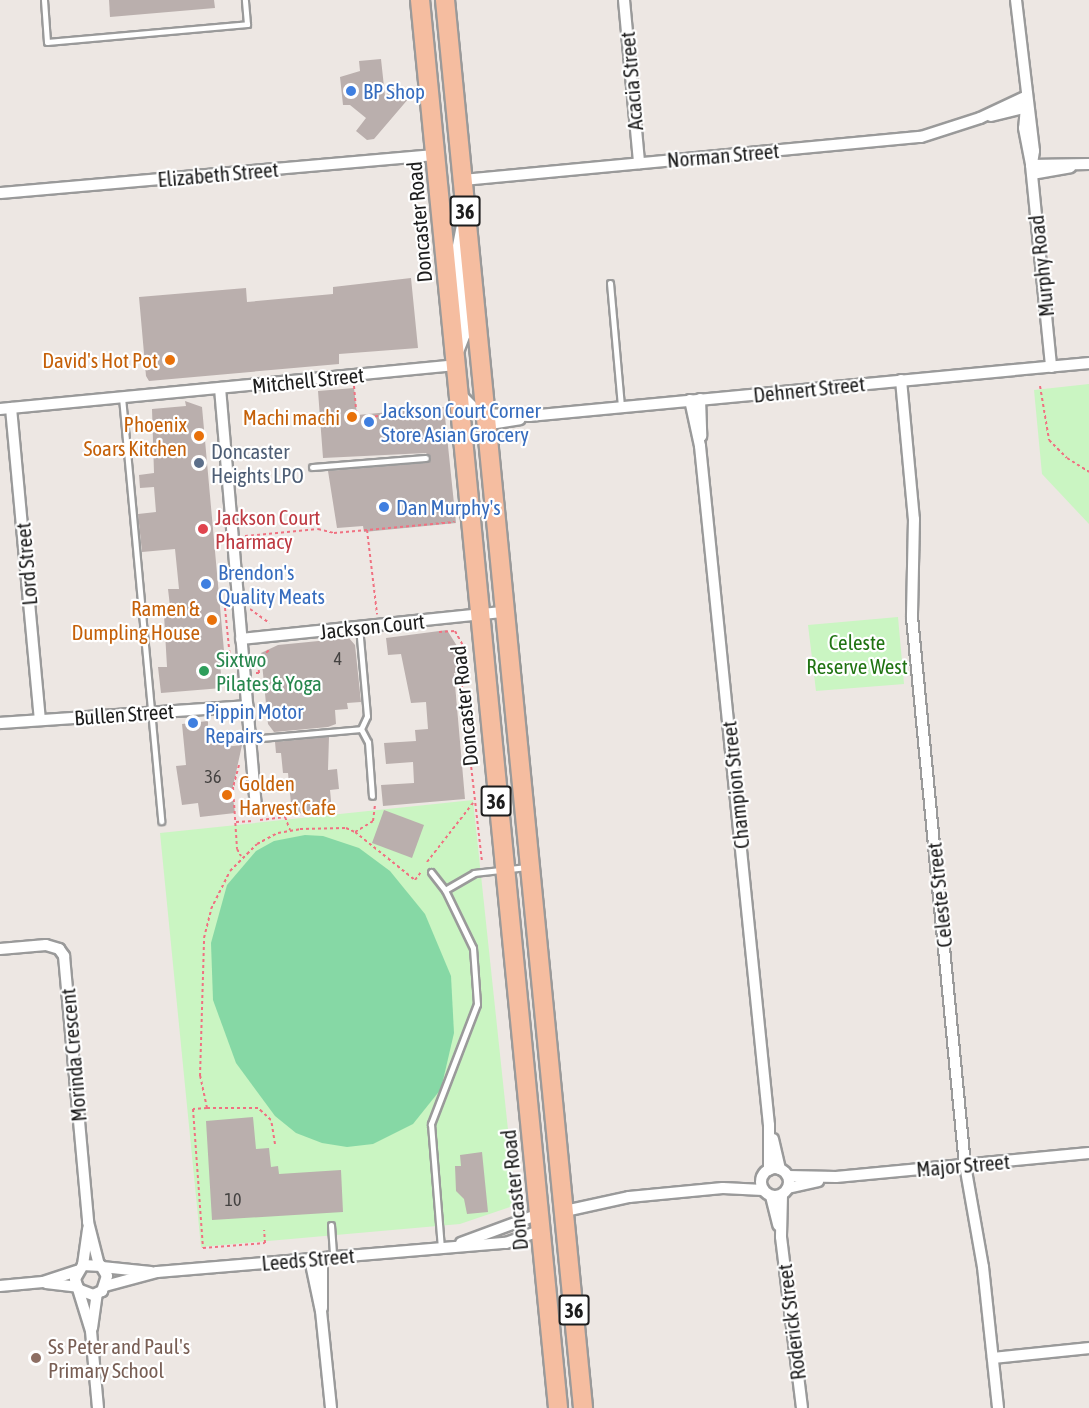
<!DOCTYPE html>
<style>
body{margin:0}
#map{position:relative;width:1089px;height:1408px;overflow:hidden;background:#ede7e3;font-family:"Asap Condensed",sans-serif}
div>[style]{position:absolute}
.park>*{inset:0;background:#caf5c2}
.pitch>*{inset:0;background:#86d8a5}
.building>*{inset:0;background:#baafad}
.path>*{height:2px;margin-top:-1px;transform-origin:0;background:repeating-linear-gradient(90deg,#f07181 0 3px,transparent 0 6px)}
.roads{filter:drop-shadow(2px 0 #9a9a9a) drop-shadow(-2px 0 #9a9a9a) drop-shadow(0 2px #9a9a9a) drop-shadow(0 -2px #9a9a9a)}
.lane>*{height:5px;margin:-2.5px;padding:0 2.5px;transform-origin:2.5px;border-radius:2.5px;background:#fff}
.street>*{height:10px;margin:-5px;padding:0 5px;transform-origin:5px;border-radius:5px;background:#fff}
.street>.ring{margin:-5px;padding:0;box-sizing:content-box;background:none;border:10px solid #fff;border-radius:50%}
.primary>*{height:18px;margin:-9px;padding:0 9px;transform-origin:9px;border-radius:9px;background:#f5bda0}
.dots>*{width:16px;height:16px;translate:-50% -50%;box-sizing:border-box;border:3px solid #fff;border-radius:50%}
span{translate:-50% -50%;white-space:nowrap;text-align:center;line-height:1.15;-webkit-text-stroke:4.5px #fff;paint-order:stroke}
.number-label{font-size:18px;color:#444241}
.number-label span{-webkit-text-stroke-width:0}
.shield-label span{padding:2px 4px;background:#fff;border:2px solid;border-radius:4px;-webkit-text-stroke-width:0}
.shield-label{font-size:20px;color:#1d1d1d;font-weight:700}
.street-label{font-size:21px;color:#1d1d1d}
.shop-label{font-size:21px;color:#366cbe}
.left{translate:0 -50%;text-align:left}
.food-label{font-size:21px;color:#c56008}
.right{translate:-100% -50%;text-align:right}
.service-label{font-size:21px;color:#4e5e75}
.health-label{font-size:21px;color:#be3a42}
.park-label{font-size:21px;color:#207312}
.leisure-label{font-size:21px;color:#27864d}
.education-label{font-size:21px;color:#785e54}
</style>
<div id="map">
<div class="park">
<i style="clip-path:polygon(1089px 384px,1089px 524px,1042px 474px,1034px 390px)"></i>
<i style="clip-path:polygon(898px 617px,904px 684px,816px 691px,808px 625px)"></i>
<i style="clip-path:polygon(473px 800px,516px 1205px,460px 1224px,201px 1247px,160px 833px)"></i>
</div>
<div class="pitch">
<i style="clip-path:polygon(305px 835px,323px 836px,359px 848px,390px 871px,425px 914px,451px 976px,454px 1033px,441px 1089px,413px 1124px,373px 1144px,347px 1147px,322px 1143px,296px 1133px,275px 1116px,236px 1063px,213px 1000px,211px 943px,227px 885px,256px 851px,274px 841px)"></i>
</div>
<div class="building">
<i style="clip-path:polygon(109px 0,214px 0,215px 8px,110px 17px)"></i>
<i style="clip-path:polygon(381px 59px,385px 96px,397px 82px,408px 92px,409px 98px,374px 139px,367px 140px,356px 131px,366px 118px,350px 105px,343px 105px,340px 77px,360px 71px,359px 61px)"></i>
<i style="clip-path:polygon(411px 278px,418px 348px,339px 354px,339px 364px,149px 381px,146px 376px,139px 297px,246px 288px,247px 302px,333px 294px,333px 287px)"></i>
<i style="clip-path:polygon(354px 388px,357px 415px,444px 407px,456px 523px,364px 532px,363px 526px,337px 528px,328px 471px,426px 463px,431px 458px,426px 453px,323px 458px,318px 391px)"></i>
<i style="clip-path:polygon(185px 401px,202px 407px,225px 662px,220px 662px,222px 688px,161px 693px,158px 667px,167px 667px,164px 615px,171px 615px,168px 589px,179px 589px,175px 549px,142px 552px,138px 514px,156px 512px,154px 487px,140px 488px,139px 475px,154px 473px,152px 409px,186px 406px)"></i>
<i style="clip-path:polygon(447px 630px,457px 646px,459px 673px,454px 673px,465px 799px,383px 806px,381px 785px,414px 783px,413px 762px,386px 764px,384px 743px,416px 741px,415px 730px,428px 729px,426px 702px,411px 703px,401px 654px,388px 655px,386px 638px)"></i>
<i style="clip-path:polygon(349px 638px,355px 645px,361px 702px,347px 703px,348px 709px,335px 710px,336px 724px,328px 727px,274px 732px,268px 724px,261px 653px,278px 645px)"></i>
<i style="clip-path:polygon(208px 721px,208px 728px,224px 741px,224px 747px,242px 745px,232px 791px,235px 813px,200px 817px,198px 803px,182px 805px,176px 766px,186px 765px,182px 724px)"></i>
<i style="clip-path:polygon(329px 737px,328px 770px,337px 769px,339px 789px,330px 790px,332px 811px,292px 814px,288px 773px,283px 773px,281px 753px,276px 753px,275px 742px)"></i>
<i style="clip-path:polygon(384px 810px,424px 825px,412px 858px,372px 843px)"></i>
<i style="clip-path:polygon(253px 1117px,256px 1149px,269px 1148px,271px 1167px,278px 1166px,279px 1174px,341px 1170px,343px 1212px,212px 1220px,206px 1121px)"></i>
<i style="clip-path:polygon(482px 1152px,488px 1212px,467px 1214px,464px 1199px,456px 1191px,455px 1166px,461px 1166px,460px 1155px)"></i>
</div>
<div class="path">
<i style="left:354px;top:386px;width:32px;rotate:85deg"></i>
<i style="left:357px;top:418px;width:86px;rotate:-5.3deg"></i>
<i style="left:1040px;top:386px;width:55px;rotate:80.5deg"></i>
<i style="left:1049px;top:440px;width:25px;rotate:45deg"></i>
<i style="left:1067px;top:458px;width:26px;rotate:32deg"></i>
<i style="left:367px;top:530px;width:85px;rotate:83.2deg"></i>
<i style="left:245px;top:536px;width:73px;rotate:-5.5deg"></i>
<i style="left:318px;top:529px;width:16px;rotate:14deg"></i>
<i style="left:334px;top:533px;width:121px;rotate:-5.2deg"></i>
<i style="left:225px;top:608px;width:60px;rotate:84.3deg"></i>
<i style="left:250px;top:609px;width:24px;rotate:36deg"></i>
<i style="left:439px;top:632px;width:16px;rotate:-4deg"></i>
<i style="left:455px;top:631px;width:21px;rotate:61deg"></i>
<i style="left:465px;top:649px;width:13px;rotate:119deg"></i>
<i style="left:459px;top:660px;width:203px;rotate:83.5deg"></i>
<i style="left:256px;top:673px;width:3px"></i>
<i style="left:259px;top:673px;width:12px;rotate:-95deg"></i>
<i style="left:258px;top:661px;width:17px;rotate:-45deg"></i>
<i style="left:239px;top:765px;width:23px;rotate:105deg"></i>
<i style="left:233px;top:787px;width:62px;rotate:86.3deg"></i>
<i style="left:237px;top:849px;width:8px;rotate:60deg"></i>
<i style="left:260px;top:820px;width:25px;rotate:-7deg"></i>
<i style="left:285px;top:817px;width:14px;rotate:69deg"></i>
<i style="left:236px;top:822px;width:18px;rotate:-3deg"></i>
<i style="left:355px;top:832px;width:77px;rotate:38.7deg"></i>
<i style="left:415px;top:880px;width:10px;rotate:-53deg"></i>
<i style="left:427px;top:862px;width:75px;rotate:-52.1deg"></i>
<i style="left:207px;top:1108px;width:14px;rotate:176deg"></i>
<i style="left:193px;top:1109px;width:139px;rotate:85.9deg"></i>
<i style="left:203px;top:1248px;width:62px;rotate:-4.6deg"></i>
<i style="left:265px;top:1243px;width:13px;rotate:-94deg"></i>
<i style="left:275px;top:1144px;width:24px;rotate:-99deg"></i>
<i style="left:271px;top:1120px;width:18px;rotate:-137deg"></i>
<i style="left:258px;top:1108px;width:51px;rotate:180deg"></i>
<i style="left:207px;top:1108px;width:33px;rotate:-102deg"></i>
<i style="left:200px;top:1076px;width:138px;rotate:-88.3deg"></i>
<i style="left:204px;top:938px;width:30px;rotate:-76deg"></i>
<i style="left:211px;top:909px;width:42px;rotate:-63.4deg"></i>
<i style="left:230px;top:871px;width:38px;rotate:-45deg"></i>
<i style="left:257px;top:844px;width:24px;rotate:-28deg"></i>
<i style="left:278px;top:833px;width:22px;rotate:-10deg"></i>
<i style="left:300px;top:829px;width:46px;rotate:-1.2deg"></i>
<i style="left:346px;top:828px;width:10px;rotate:24deg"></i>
<i style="left:355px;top:832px;width:21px;rotate:-31deg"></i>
<i style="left:373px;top:821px;width:17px;rotate:-83deg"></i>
</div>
<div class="roads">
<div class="lane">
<i style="left:44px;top:0;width:42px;rotate:85.9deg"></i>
<i style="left:47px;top:42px;width:201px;rotate:-5.1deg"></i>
<i style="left:247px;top:24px;width:24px;rotate:-95deg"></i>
<i style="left:610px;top:283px;width:124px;rotate:84.9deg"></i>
<i style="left:122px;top:397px;width:426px;rotate:84.7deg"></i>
<i style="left:312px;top:467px;width:114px;rotate:-4.5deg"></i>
<i style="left:361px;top:729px;width:15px;rotate:62deg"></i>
<i style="left:368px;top:742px;width:54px;rotate:85.8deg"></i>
<i style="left:250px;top:739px;width:111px;rotate:-5.1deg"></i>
<i style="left:361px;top:729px;width:14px;rotate:-65deg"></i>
<i style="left:367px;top:716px;width:89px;rotate:-95.1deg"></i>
<i style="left:431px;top:872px;width:23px;rotate:52deg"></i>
<i style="left:445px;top:890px;width:64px;rotate:64.2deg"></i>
<i style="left:473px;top:948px;width:56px;rotate:85.9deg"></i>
<i style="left:477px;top:1004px;width:129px;rotate:111deg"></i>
<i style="left:431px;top:1124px;width:123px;rotate:85.4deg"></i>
<i style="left:445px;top:890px;width:34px;rotate:-30deg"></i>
<i style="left:474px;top:873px;width:53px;rotate:-6.5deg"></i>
<i style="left:331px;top:1225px;width:32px;rotate:86deg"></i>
</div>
<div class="street">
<i style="left:624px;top:0;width:164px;rotate:84.7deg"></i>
<i style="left:1016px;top:0;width:152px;rotate:83.2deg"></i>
<i style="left:1034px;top:151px;width:12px;rotate:99deg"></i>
<i style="left:1026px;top:107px;width:21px;rotate:95deg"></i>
<i style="left:1024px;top:128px;width:38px;rotate:79deg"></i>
<i style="left:1031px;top:165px;width:203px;rotate:84.3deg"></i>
<i style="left:991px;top:116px;width:36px;rotate:-14deg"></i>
<i style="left:1031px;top:165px;width:58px;rotate:-1deg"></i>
<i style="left:1032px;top:174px;width:39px;rotate:-10deg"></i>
<i style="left:463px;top:180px;width:460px;rotate:-5.4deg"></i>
<i style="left:921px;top:137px;width:62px;rotate:-17.9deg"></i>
<i style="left:980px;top:118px;width:50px;rotate:-25deg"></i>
<i style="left:0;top:193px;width:437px;rotate:-5deg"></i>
<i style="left:901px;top:380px;width:140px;rotate:84.7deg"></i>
<i style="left:914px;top:519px;width:98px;rotate:91.2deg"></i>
<i style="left:912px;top:617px;width:551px;rotate:84.48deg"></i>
<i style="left:965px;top:1165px;width:104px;rotate:80deg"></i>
<i style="left:983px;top:1267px;width:142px;rotate:83.9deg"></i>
<i style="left:220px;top:388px;width:422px;rotate:85.1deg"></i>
<i style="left:461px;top:395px;width:41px;rotate:45deg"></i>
<i style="left:490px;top:424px;width:30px;rotate:-9deg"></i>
<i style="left:700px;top:399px;width:37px;rotate:88deg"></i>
<i style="left:690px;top:400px;width:47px;rotate:77.7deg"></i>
<i style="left:700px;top:446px;width:682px;rotate:84.2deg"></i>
<i style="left:769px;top:1125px;width:45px;rotate:90deg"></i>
<i style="left:11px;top:408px;width:313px;rotate:84.7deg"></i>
<i style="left:0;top:409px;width:455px;rotate:-5.5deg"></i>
<i style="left:453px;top:365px;width:33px;rotate:-69deg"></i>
<i style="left:465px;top:334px;width:83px;rotate:-95.5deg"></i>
<i style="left:457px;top:251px;width:26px;rotate:-79deg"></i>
<i style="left:484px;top:414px;width:45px;rotate:2.5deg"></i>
<i style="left:529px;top:416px;width:563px;rotate:-5.41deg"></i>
<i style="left:241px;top:639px;width:262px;rotate:-5.9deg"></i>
<i style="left:0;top:723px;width:248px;rotate:-3.9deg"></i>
<i style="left:0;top:949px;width:46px;rotate:-5deg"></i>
<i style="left:46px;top:945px;width:14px;rotate:17deg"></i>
<i style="left:59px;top:949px;width:9px;rotate:54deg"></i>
<i style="left:64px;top:956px;width:267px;rotate:84.8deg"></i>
<i style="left:88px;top:1222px;width:44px;rotate:75.7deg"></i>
<i style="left:773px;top:1139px;width:31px;rotate:77deg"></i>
<i class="ring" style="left:761px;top:1168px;width:18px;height:18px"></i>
<i style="left:788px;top:1176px;width:48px;rotate:1.2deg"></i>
<i style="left:836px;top:1177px;width:254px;rotate:-5.4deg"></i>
<i style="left:788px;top:1188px;width:31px;rotate:-13deg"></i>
<i style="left:782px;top:1195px;width:42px;rotate:91.4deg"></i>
<i style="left:781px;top:1237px;width:172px;rotate:83deg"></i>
<i style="left:771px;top:1196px;width:30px;rotate:76deg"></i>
<i style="left:565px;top:1211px;width:66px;rotate:-12.3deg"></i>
<i style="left:629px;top:1197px;width:94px;rotate:-5.5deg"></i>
<i style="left:723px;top:1188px;width:40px;rotate:2.9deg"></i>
<i style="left:461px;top:1243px;width:83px;rotate:-20.4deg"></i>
<i style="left:310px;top:1259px;width:53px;rotate:78.1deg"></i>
<i style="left:321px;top:1311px;width:98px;rotate:84.1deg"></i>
<i style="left:83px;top:1265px;width:37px;rotate:-82deg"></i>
<i style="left:102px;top:1267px;width:49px;rotate:5.8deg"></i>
<i style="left:46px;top:1283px;width:32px;rotate:7deg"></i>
<i style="left:0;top:1286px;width:43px;rotate:-5.3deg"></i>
<i style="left:43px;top:1282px;width:36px;rotate:-18deg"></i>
<i style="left:105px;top:1286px;width:54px;rotate:-15.1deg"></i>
<i style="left:157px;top:1272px;width:350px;rotate:-4.8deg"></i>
<i style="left:506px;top:1243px;width:37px;rotate:-20deg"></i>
<i style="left:80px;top:1290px;width:14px;rotate:21deg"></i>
<i style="left:93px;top:1295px;width:10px;rotate:-24deg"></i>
<i style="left:102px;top:1291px;width:16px;rotate:-72deg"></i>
<i style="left:107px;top:1276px;width:12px;rotate:-121deg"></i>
<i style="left:101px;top:1266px;width:18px;rotate:-177deg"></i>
<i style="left:83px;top:1265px;width:16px;rotate:120deg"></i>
<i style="left:75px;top:1279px;width:54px;rotate:72.9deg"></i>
<i style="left:91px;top:1331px;width:77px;rotate:84.8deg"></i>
<i style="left:322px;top:1308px;width:50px;rotate:-90deg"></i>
<i style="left:92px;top:1328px;width:34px;rotate:-82deg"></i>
<i style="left:993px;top:1358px;width:97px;rotate:-5.9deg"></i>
</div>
<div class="primary">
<i style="left:420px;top:0;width:1415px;rotate:84.4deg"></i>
<i style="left:445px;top:0;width:1415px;rotate:84.4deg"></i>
</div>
</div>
<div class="dots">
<i style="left:351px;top:91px;background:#3f7fe0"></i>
<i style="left:170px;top:360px;background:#e8710a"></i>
<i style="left:352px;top:417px;background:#e8710a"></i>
<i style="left:369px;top:422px;background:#3f7fe0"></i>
<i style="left:199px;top:436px;background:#e8710a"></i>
<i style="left:199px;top:463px;background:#5c6f8a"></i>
<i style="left:384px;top:507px;background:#3f7fe0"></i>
<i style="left:203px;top:529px;background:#e0444e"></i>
<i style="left:206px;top:584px;background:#3f7fe0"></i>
<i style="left:212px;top:620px;background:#e8710a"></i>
<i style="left:204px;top:671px;background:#2e9e5b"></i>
<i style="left:193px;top:723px;background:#3f7fe0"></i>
<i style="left:227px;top:795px;background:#e8710a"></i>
<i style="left:36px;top:1358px;background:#8d6e63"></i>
</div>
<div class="number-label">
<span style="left:338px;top:659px">4</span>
<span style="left:213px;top:777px">36</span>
<span style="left:233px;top:1200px">10</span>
</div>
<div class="shield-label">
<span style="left:465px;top:211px">36</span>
<span style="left:496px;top:801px">36</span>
<span style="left:574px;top:1310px">36</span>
</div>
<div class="street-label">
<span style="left:631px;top:81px;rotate:-95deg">Acacia Street</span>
<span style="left:723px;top:155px;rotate:-5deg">Norman Street</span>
<span style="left:218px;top:174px;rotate:-5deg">Elizabeth Street</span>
<span style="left:419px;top:222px;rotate:-95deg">Doncaster Road</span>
<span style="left:1041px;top:266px;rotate:-96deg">Murphy Road</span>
<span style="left:308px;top:380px;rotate:-6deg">Mitchell Street</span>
<span style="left:809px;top:389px;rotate:-6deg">Dehnert Street</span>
<span style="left:26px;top:564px;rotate:-95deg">Lord Street</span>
<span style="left:372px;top:626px;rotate:-6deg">Jackson Court</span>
<span style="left:464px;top:706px;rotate:-96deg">Doncaster Road</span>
<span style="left:124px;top:714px;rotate:-4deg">Bullen Street</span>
<span style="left:735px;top:785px;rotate:-96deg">Champion Street</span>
<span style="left:939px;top:895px;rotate:-96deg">Celeste Street</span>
<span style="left:73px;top:1055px;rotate:-95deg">Morinda Crescent</span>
<span style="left:963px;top:1165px;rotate:-5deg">Major Street</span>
<span style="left:514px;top:1190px;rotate:-96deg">Doncaster Road</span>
<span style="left:308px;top:1259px;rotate:-5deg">Leeds Street</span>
<span style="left:791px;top:1322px;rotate:-97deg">Roderick Street</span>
</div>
<div class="shop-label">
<span class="left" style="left:363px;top:91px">BP Shop</span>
<span class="left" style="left:381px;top:422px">Jackson Court Corner<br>Store Asian Grocery</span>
<span class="left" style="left:396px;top:507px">Dan Murphy's</span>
<span class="left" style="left:218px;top:584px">Brendon's<br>Quality Meats</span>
<span class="left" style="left:205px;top:723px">Pippin Motor<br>Repairs</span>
</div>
<div class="food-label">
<span class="right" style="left:158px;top:360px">David's Hot Pot</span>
<span class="right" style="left:340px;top:417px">Machi machi</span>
<span class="right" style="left:187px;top:436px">Phoenix<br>Soars Kitchen</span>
<span class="right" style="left:200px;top:620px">Ramen &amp;<br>Dumpling House</span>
<span class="left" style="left:239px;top:795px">Golden<br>Harvest Cafe</span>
</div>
<div class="service-label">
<span class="left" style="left:211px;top:463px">Doncaster<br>Heights LPO</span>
</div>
<div class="health-label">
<span class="left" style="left:215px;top:529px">Jackson Court<br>Pharmacy</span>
</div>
<div class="park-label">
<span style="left:857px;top:654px">Celeste<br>Reserve West</span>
</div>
<div class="leisure-label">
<span class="left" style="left:216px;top:671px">Sixtwo<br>Pilates &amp; Yoga</span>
</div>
<div class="education-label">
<span class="left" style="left:48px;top:1358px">Ss Peter and Paul's<br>Primary School</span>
</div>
</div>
